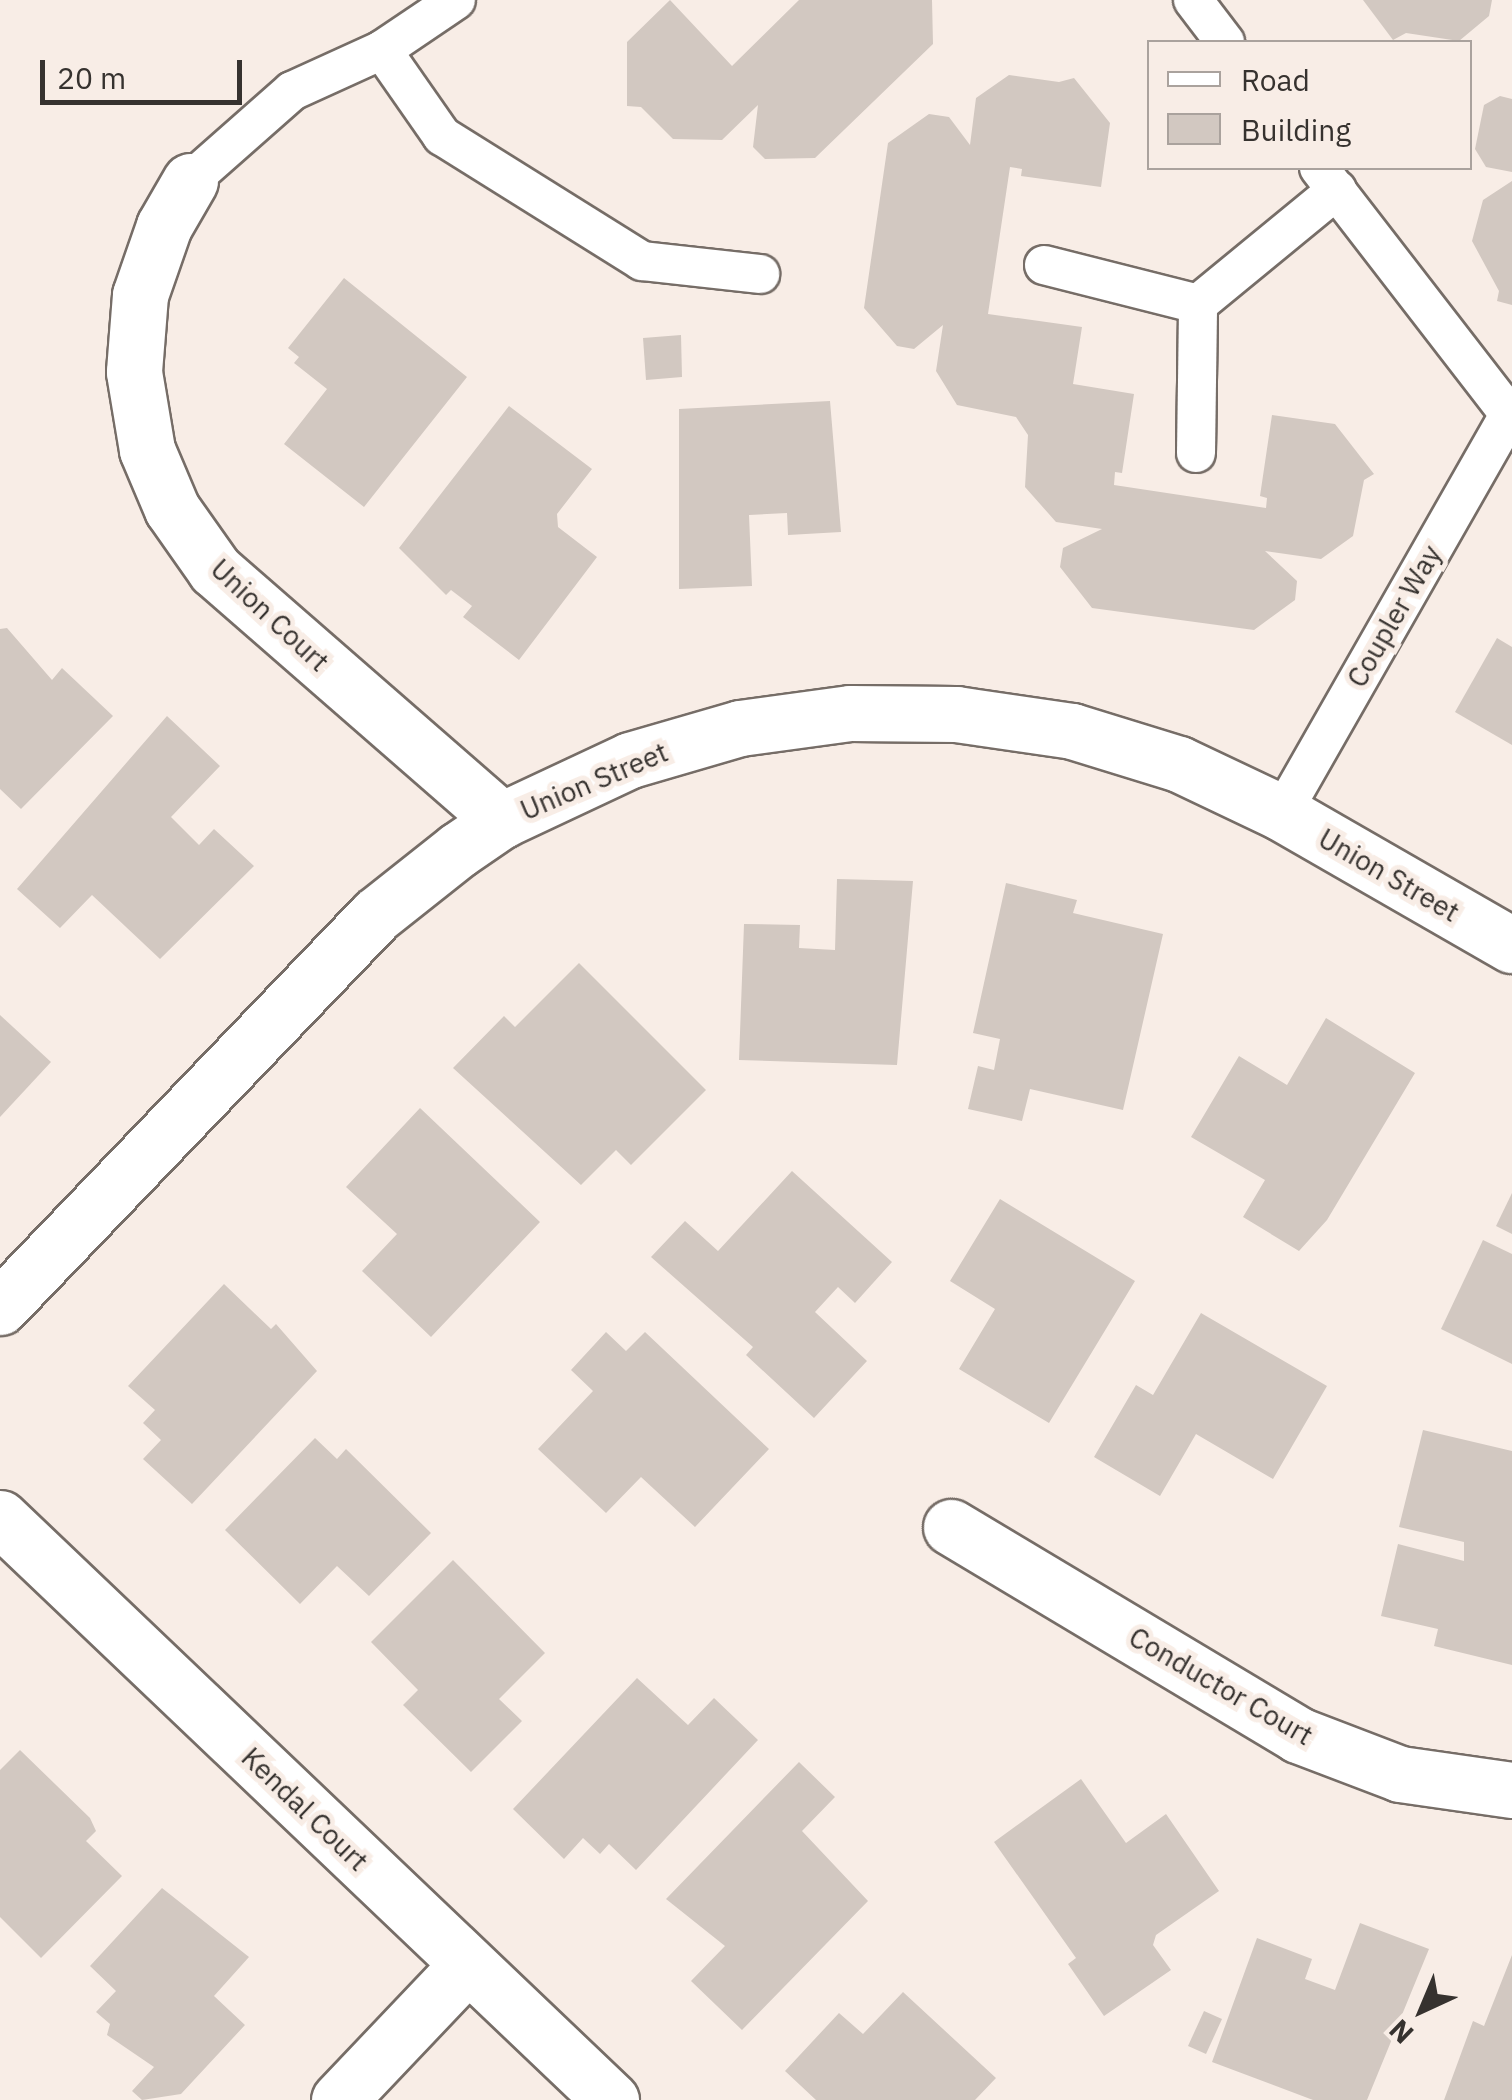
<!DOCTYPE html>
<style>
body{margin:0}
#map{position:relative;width:1512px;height:2100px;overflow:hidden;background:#f8ede6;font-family:"IBM Plex Sans",sans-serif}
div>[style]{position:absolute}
.building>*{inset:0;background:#d2c8c1}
.roads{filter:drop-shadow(2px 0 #766d67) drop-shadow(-2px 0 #766d67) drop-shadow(0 2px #766d67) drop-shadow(0 -2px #766d67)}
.lane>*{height:38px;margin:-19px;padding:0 19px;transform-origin:19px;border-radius:19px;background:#fff}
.street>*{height:55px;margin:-27.5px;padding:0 27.5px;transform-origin:27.5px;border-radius:27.5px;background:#fff}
span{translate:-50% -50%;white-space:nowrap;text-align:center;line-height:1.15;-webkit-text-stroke:10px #f8ede6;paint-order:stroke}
.street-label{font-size:28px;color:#36322f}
.legend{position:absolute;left:1147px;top:40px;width:325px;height:130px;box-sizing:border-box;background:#f8ede6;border:2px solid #aaa29d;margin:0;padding:12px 18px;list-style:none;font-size:30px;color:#36322f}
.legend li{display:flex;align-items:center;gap:20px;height:50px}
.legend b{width:50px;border:2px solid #aaa29d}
.north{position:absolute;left:1372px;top:1960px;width:100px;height:100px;-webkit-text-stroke:8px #f8ede6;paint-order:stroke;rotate:224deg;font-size:28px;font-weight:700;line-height:40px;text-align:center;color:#36322f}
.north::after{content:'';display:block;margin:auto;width:35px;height:45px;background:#36322f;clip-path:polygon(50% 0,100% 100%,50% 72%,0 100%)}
.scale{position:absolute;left:40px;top:60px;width:202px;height:45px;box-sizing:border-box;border:5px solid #36322f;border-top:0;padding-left:12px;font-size:30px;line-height:35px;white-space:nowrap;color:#36322f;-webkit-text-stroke:8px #f8ede6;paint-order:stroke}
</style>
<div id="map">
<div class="building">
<i style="clip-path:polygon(670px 0,732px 66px,799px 0,932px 0,933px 44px,815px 158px,765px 159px,753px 147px,758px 105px,722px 140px,673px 139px,641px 107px,627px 106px,627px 42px)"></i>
<i style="clip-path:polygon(1363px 0,1492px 0,1489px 16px,1459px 41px,1406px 33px,1393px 40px)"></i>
<i style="clip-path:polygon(1009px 75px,1059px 82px,1074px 78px,1110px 123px,1101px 187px,1021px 176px,1022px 169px,1010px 167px,988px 314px,1082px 327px,1073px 384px,1134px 394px,1122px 473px,1115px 472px,1114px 485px,1266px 508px,1267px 498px,1260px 496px,1272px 415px,1335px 424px,1374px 474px,1364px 480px,1353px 536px,1321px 559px,1265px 551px,1297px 581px,1295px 600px,1254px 630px,1092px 608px,1060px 567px,1063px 548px,1102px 529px,1056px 522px,1025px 487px,1028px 435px,1016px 417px,957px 405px,936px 371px,943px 325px,914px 349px,897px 346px,864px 308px,888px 143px,929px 114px,949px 117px,970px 145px,976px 98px)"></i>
<i style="clip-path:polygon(1500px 96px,1512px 99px,1512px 172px,1486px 167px,1475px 149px,1484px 105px)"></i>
<i style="clip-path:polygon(1512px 181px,1512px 305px,1497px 301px,1499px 291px,1472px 241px,1483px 200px)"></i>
<i style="clip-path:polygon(344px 278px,467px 377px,364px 507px,284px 444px,327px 389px,294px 363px,299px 357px,288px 348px)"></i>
<i style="clip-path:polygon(681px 335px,682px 377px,646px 380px,643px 338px)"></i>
<i style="clip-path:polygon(830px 401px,841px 532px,788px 535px,787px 513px,749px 515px,752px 586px,679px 589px,679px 409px)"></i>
<i style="clip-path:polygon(509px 406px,592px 469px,557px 514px,558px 527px,597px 557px,519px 660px,463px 617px,472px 606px,451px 590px,446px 595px,399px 548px)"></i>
<i style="clip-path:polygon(7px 628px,52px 680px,62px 668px,113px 716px,21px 809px,0 789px,0 629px)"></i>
<i style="clip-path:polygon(1497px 638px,1512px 647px,1512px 745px,1455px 712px)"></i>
<i style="clip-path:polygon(167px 716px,220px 766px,171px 817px,199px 845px,214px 829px,254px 866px,160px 959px,92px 895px,60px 928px,17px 889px)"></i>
<i style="clip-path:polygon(837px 879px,913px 881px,897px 1065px,739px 1060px,744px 924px,800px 925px,799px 948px,835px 950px)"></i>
<i style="clip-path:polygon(1006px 883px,1077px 900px,1073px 913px,1163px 934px,1123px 1110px,1030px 1089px,1022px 1121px,968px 1109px,978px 1066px,994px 1070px,1000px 1039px,973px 1033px)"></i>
<i style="clip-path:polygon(579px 963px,706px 1090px,631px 1165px,616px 1150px,581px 1185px,453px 1068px,504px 1016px,515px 1027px)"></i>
<i style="clip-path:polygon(0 1015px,51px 1062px,0 1117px)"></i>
<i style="clip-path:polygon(1326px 1018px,1415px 1073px,1327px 1220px,1299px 1251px,1243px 1217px,1265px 1180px,1191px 1137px,1239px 1056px,1287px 1085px)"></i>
<i style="clip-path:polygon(420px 1108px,540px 1222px,431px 1337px,362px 1271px,397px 1234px,346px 1187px)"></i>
<i style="clip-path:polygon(792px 1171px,892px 1262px,855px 1303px,838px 1287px,815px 1312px,867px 1361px,814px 1418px,746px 1355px,753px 1347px,651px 1257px,685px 1221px,718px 1251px)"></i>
<i style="clip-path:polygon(1512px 1193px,1512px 1234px,1496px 1226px)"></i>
<i style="clip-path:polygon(1000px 1199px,1135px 1281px,1049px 1423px,959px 1369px,995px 1309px,950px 1281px)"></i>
<i style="clip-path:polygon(1483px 1240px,1512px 1254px,1512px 1364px,1441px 1329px)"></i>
<i style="clip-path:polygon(224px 1284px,271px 1329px,276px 1324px,317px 1371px,192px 1504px,143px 1459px,161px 1440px,143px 1423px,155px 1410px,128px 1386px)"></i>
<i style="clip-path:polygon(1201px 1313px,1327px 1386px,1273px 1479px,1196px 1434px,1160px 1496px,1094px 1457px,1136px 1385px,1153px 1395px)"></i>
<i style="clip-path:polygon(606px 1332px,626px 1351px,645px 1332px,769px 1449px,695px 1527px,641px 1477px,606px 1513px,538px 1449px,593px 1391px,571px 1370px)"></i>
<i style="clip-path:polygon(1423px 1430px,1512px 1451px,1512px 1665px,1434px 1646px,1438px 1629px,1381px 1616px,1398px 1544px,1464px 1561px,1464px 1542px,1399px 1527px)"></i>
<i style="clip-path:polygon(315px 1438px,337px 1459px,346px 1449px,431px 1533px,369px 1596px,337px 1566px,300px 1604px,225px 1530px)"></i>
<i style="clip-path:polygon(453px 1560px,545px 1653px,499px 1699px,522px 1721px,471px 1772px,403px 1705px,418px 1690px,371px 1642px)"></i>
<i style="clip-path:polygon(637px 1678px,688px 1725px,714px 1698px,758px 1740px,636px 1870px,609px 1844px,600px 1854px,583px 1838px,564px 1859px,513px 1809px)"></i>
<i style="clip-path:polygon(20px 1750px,90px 1818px,96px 1831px,86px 1841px,122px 1876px,41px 1958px,0 1917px,0 1770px)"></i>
<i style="clip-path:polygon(799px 1762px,835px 1797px,802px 1831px,868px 1901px,742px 2030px,691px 1981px,725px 1946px,666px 1899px)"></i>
<i style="clip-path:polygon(1081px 1779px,1126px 1843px,1166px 1814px,1219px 1891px,1156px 1935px,1153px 1945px,1171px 1970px,1104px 2016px,1068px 1964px,1076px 1958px,994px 1842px)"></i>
<i style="clip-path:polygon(162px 1888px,249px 1957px,214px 1996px,245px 2025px,181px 2094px,142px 2100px,132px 2091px,154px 2067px,107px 2035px,110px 2024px,96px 2012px,116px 1991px,90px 1966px)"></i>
<i style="clip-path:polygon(1360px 1923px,1429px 1949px,1367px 2100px,1313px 2100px,1212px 2062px,1257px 1938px,1312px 1959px,1305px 1979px,1335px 1990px)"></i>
<i style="clip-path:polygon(1512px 1955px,1512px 2100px,1444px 2100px,1473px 2021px,1484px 2026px)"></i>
<i style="clip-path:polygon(903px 1992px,996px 2078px,975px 2100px,816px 2100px,785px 2071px,839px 2013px,863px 2034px)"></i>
<i style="clip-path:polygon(1204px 2011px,1222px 2019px,1206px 2054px,1188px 2046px)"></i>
</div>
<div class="roads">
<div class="lane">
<i style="left:1193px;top:0;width:53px;rotate:52.7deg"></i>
<i style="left:382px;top:50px;width:105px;rotate:55.1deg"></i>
<i style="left:442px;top:136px;width:236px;rotate:32deg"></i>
<i style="left:642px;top:261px;width:119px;rotate:6.3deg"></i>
<i style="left:1319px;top:168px;width:316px;rotate:52.3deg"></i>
<i style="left:190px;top:181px;width:136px;rotate:-41.4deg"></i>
<i style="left:292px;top:91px;width:99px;rotate:-24.5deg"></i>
<i style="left:382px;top:50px;width:89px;rotate:-34deg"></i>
<i style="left:1044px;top:265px;width:159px;rotate:14.2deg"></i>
<i style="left:1198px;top:304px;width:180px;rotate:-39.4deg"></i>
<i style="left:1196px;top:453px;width:149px;rotate:-89.2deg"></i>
<i style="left:1282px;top:813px;width:455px;rotate:-60.3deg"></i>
</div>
<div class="street">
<i style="left:190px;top:181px;width:52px;rotate:120deg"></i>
<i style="left:164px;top:226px;width:73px;rotate:109.2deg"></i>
<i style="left:140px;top:295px;width:77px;rotate:94.5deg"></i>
<i style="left:134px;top:372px;width:79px;rotate:80.5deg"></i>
<i style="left:147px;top:450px;width:64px;rotate:67deg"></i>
<i style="left:172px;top:509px;width:75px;rotate:54.8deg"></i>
<i style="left:215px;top:570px;width:381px;rotate:41.1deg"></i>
<i style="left:0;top:1307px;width:543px;rotate:-46.19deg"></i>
<i style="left:376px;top:915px;width:105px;rotate:-38.4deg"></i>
<i style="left:458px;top:850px;width:53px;rotate:-34.3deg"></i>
<i style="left:502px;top:820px;width:141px;rotate:-25.1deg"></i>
<i style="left:630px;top:760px;width:115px;rotate:-16.2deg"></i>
<i style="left:740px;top:728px;width:111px;rotate:-7.8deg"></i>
<i style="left:850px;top:713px;width:106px;rotate:0.5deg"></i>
<i style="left:956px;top:714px;width:117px;rotate:8.3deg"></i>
<i style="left:1072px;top:731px;width:112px;rotate:17.1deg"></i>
<i style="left:1179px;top:764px;width:114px;rotate:25.4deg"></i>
<i style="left:1282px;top:813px;width:265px;rotate:29.9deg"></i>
<i style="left:0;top:1518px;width:844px;rotate:43.61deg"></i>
<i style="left:951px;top:1527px;width:405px;rotate:30.9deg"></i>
<i style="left:1298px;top:1735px;width:109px;rotate:20.9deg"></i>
<i style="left:1400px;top:1774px;width:113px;rotate:8.1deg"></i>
<i style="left:339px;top:2100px;width:187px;rotate:-46.5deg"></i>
</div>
</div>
<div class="street-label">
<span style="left:270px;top:615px;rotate:43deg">Union Court</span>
<span style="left:1394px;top:616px;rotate:-60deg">Coupler Way</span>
<span style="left:594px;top:781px;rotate:-23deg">Union Street</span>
<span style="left:1389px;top:875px;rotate:30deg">Union Street</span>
<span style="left:1221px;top:1686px;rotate:30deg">Conductor Court</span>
<span style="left:305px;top:1809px;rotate:44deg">Kendal Court</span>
</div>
<ul class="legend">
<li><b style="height:12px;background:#fff"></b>Road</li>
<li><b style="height:28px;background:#d2c8c1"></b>Building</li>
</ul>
<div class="north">N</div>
<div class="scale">20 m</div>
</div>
